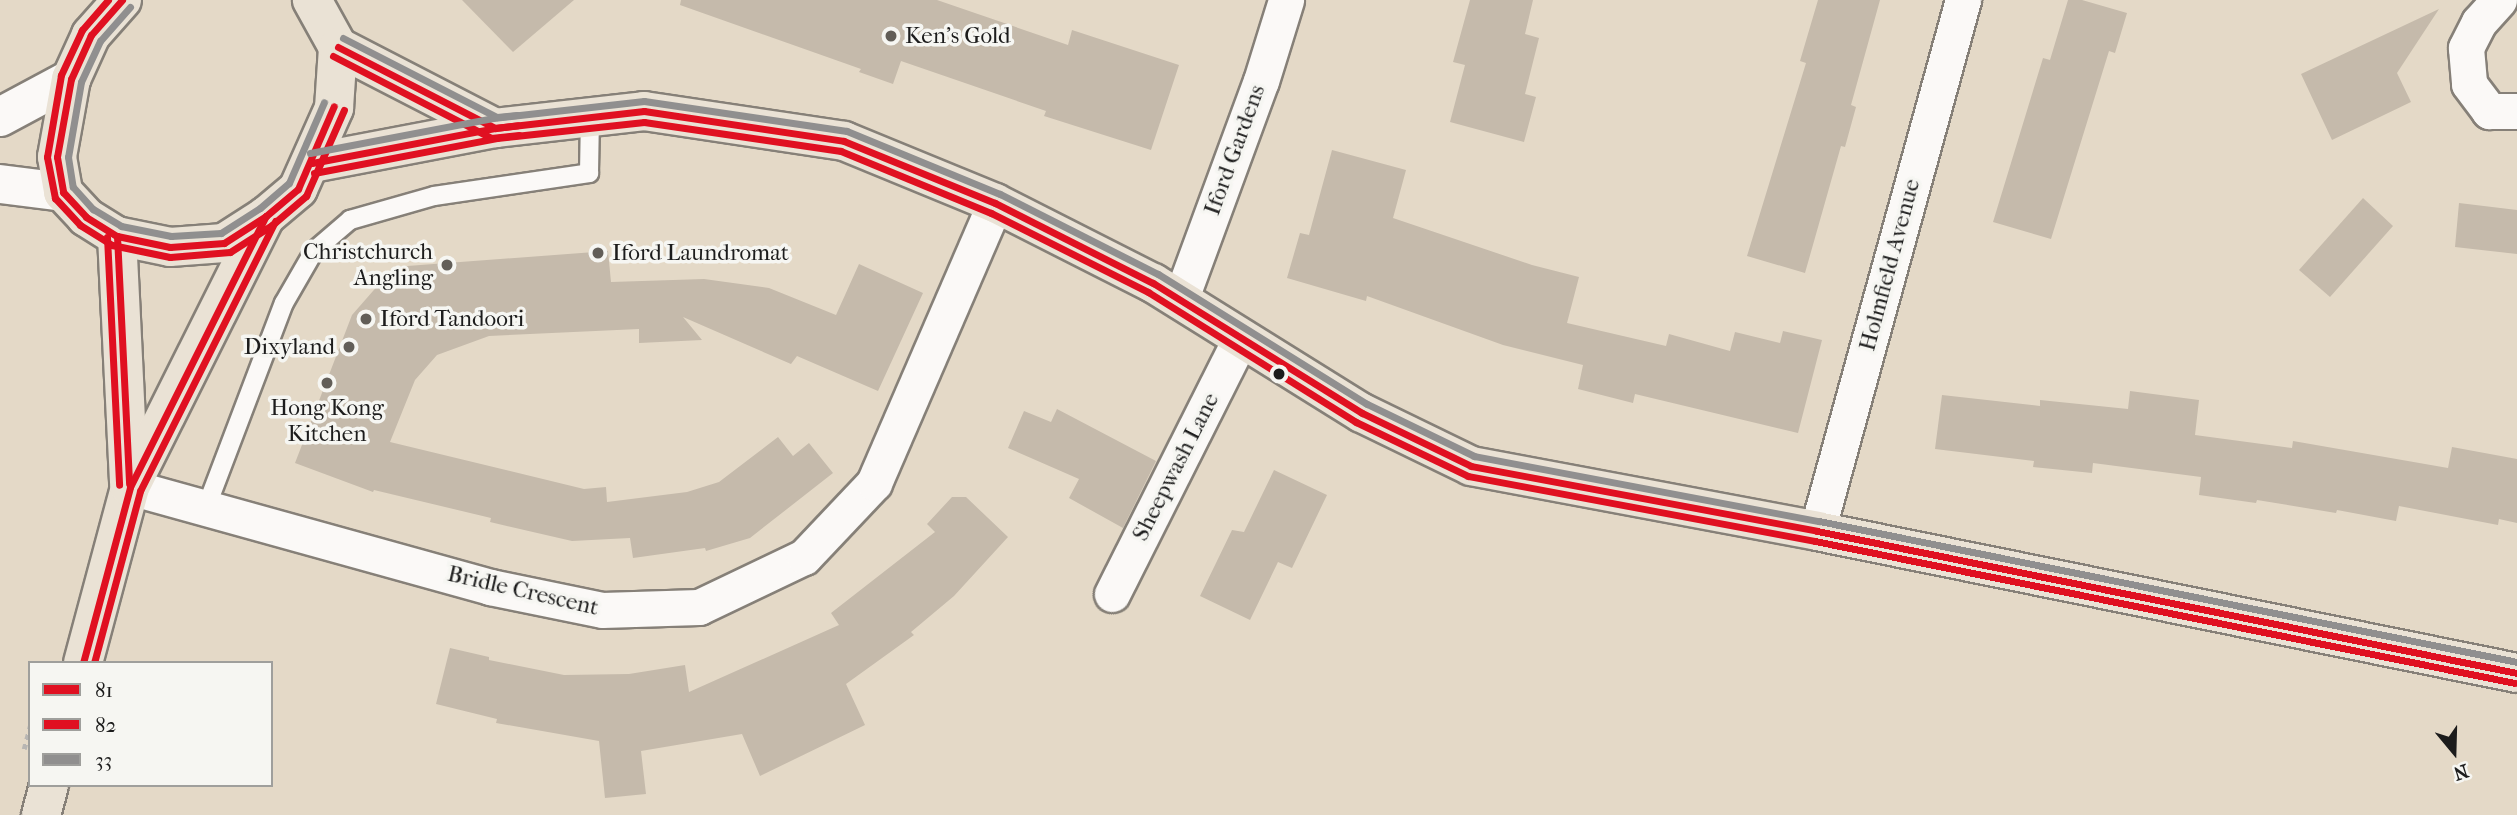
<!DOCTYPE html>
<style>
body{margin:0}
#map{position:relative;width:2517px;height:815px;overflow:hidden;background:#e4d9c7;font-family:"IM FELL French Canon",serif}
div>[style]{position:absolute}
.building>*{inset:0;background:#c5baab}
.path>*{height:4.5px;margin-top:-2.25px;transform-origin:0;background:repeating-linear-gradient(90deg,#b8b6b3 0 5px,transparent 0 10px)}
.roads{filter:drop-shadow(2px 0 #868078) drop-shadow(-2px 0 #868078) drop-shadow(0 2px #868078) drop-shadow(0 -2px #868078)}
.service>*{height:18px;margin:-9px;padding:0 9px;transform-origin:9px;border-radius:9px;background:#fbf9f7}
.minor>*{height:35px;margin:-17.5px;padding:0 17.5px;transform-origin:17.5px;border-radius:17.5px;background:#fbf9f7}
.tertiary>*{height:38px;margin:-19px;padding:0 19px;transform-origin:19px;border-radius:19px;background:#fbf9f7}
.primary>*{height:38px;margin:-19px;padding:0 19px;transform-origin:19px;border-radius:19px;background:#eae2d5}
.bus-1>*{height:7px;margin:-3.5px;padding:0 3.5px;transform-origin:3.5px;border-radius:3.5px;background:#e01021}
.bus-2>*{height:7px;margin:-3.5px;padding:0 3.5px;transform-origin:3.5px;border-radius:3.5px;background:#e01021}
.bus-3>*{height:7px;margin:-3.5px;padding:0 3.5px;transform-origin:3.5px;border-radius:3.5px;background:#908f8f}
.dots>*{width:19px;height:19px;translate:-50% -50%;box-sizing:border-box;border:4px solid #f6f6f2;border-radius:50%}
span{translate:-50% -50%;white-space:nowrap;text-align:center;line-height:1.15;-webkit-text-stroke:7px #f6f6f2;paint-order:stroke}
.poi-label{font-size:23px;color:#1c1c1c}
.left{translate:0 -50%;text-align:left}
.right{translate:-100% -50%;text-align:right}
.street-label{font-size:23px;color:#1c1c1c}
.legend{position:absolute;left:28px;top:661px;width:245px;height:126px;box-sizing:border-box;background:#f6f6f2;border:2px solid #9f9f9c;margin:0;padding:9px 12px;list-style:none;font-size:21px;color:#1c1c1c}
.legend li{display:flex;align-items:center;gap:14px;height:35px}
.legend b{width:35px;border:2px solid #9f9f9c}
.north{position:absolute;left:2419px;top:717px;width:70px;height:70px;-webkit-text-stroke:5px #f6f6f2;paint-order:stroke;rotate:161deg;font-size:19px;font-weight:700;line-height:28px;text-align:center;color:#1c1c1c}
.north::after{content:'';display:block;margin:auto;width:24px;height:32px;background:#1c1c1c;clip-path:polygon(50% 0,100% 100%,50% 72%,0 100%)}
</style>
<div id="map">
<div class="building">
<i style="clip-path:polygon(462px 0,574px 0,513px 52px)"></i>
<i style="clip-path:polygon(681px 0,937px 0,1068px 45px,1072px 30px,1179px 65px,1151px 150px,1044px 116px,1046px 111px,901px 61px,893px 84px,859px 72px,861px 69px,680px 5px)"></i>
<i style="clip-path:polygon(1470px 0,1533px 0,1525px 34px,1539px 38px,1525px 94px,1536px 97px,1524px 142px,1450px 122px,1465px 65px,1453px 62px)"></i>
<i style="clip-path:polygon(1818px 0,1880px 0,1851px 105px,1856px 107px,1845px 147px,1841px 146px,1805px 273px,1747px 256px,1806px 63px,1800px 61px)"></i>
<i style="clip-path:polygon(2068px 0,2082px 0,2127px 13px,2115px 53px,2109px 51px,2051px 239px,1993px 222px,2043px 58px,2050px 60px)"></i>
<i style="clip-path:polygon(2439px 9px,2397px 73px,2411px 102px,2332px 140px,2301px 74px)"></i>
<i style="clip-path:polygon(1332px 150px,1406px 170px,1393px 218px,1532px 265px,1579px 277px,1567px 323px,1666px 346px,1669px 334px,1730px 351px,1735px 332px,1780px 343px,1783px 331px,1822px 340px,1798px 433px,1635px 394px,1633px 403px,1578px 389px,1583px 365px,1503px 345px,1367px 296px,1366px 301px,1287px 278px,1300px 233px,1309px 235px)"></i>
<i style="clip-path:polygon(2363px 198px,2393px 226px,2330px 297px,2299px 270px)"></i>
<i style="clip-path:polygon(2459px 203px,2517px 210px,2517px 254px,2455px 247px)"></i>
<i style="clip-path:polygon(608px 251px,611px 282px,704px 279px,769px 288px,836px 315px,859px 264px,923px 293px,878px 391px,797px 356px,791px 364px,683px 317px,702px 340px,639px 343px,639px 329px,489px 336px,437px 355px,415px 380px,390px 442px,584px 489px,606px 487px,607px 502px,687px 492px,719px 482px,778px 437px,793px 456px,809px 443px,833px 473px,750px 538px,706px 551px,705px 548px,633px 558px,630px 538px,572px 541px,490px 522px,491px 518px,374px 490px,373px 492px,295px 463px,352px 315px,394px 267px)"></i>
<i style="clip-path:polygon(2130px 391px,2199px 400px,2195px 435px,2292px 448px,2293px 441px,2448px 468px,2452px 447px,2517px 459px,2517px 523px,2499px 519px,2498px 525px,2399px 506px,2396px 521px,2337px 510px,2336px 513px,2257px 500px,2256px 503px,2199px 495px,2201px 477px,2093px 463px,2092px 473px,2033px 467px,2034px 461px,1935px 449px,1942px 395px,2040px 406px,2040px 400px,2128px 409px)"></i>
<i style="clip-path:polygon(1057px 409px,1156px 461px,1123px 528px,1069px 498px,1079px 479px,1008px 448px,1024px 411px,1051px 422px)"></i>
<i style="clip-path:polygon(1274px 470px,1327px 495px,1292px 568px,1278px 562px,1250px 620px,1200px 596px,1232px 530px,1244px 532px)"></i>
<i style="clip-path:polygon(952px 497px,966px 497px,1008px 537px,954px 596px,911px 632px,914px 635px,846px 684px,865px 725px,760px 776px,742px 734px,641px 751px,646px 794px,605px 798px,599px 741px,496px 723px,497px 719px,436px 704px,450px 648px,489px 657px,489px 660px,564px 675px,629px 674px,685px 665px,689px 692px,839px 625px,831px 613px,935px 532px,927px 524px)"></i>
</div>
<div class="path">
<i style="left:24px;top:749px;width:24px;rotate:-75deg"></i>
</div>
<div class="roads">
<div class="service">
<i style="left:206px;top:508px;width:219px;rotate:-69.2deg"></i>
<i style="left:284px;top:303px;width:60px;rotate:-60deg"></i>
<i style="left:314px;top:251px;width:48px;rotate:-40.7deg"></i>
<i style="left:350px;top:220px;width:87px;rotate:-15.9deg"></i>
<i style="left:434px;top:196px;width:157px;rotate:-8.4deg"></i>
<i style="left:589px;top:173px;width:57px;rotate:-89deg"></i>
</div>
<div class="minor">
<i style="left:2499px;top:0;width:30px;rotate:132deg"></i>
<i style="left:2479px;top:22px;width:29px;rotate:117deg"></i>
<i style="left:2466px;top:48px;width:36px;rotate:85deg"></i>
<i style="left:2469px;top:84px;width:34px;rotate:53deg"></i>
<i style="left:2489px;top:111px;width:28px"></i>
<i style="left:1181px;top:298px;width:231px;rotate:-69.8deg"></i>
<i style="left:1261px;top:81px;width:85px;rotate:-72.8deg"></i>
<i style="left:130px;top:487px;width:374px;rotate:15.5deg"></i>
<i style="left:490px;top:587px;width:114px;rotate:11.6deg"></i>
<i style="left:602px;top:610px;width:97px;rotate:-1.8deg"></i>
<i style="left:699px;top:607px;width:116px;rotate:-25.5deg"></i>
<i style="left:804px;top:557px;width:102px;rotate:-46.6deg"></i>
<i style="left:874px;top:483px;width:305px;rotate:-66.6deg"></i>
<i style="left:1817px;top:531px;width:551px;rotate:-74.63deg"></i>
<i style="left:1112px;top:594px;width:284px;rotate:-63.3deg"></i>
</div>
<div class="tertiary">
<i style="left:0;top:117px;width:81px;rotate:-28.2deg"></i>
<i style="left:0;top:184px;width:64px;rotate:7.2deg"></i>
</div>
<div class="primary">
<i style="left:122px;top:0;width:47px;rotate:131.5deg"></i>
<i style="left:91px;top:35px;width:48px;rotate:114.4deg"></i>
<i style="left:71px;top:79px;width:79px;rotate:100.2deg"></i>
<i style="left:57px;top:157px;width:36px;rotate:80deg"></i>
<i style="left:63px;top:192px;width:34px;rotate:47deg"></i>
<i style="left:86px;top:217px;width:36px;rotate:32deg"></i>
<i style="left:117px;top:236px;width:54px;rotate:11.7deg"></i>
<i style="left:170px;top:247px;width:54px;rotate:-4.2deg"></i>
<i style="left:224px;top:243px;width:50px;rotate:-32.7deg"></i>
<i style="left:266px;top:216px;width:42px;rotate:-40.2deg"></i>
<i style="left:298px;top:189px;width:89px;rotate:-66deg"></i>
<i style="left:334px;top:108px;width:61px;rotate:-86.2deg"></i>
<i style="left:338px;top:47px;width:54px;rotate:-119deg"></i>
<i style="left:338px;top:47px;width:177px;rotate:27.3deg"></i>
<i style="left:312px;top:163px;width:186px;rotate:-10.8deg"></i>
<i style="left:495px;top:128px;width:150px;rotate:-6.5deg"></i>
<i style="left:644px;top:111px;width:202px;rotate:8.5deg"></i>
<i style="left:844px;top:141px;width:163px;rotate:22.3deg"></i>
<i style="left:995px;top:203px;width:177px;rotate:26.9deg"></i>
<i style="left:1153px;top:283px;width:246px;rotate:31.9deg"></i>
<i style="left:1362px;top:413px;width:121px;rotate:25.9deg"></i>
<i style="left:1471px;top:466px;width:352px;rotate:10.6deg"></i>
<i style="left:1817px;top:531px;width:714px;rotate:11.47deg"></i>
<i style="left:117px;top:236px;width:249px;rotate:87.2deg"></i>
<i style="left:83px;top:663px;width:182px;rotate:-75deg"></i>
<i style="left:130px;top:487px;width:303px;rotate:-63.4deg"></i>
<i style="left:41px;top:815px;width:31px;rotate:-75deg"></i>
</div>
</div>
<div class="bus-1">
<i style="left:122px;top:0;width:47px;rotate:131.5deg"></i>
<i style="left:91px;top:35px;width:48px;rotate:114.4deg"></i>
<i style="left:71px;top:79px;width:79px;rotate:100.2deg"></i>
<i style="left:57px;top:157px;width:36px;rotate:80deg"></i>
<i style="left:63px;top:192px;width:34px;rotate:47deg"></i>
<i style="left:86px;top:217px;width:36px;rotate:32deg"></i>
<i style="left:117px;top:236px;width:54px;rotate:11.7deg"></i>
<i style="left:170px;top:247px;width:54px;rotate:-4.2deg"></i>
<i style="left:224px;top:243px;width:50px;rotate:-32.7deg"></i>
<i style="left:266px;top:216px;width:42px;rotate:-40.2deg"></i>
<i style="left:298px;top:189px;width:90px;rotate:-66.6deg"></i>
<i style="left:338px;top:47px;width:177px;rotate:27.3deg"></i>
<i style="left:495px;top:128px;width:23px;rotate:-7deg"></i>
<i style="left:312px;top:163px;width:186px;rotate:-10.8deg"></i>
<i style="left:495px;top:128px;width:150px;rotate:-6.5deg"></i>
<i style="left:644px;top:111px;width:202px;rotate:8.5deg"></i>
<i style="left:844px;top:141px;width:163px;rotate:22.3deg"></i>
<i style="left:995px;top:203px;width:177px;rotate:26.9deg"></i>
<i style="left:1153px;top:283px;width:246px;rotate:31.9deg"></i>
<i style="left:1362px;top:413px;width:121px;rotate:25.9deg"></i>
<i style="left:1471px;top:466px;width:352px;rotate:10.6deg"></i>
<i style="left:1817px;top:531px;width:714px;rotate:11.47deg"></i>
<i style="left:117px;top:236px;width:248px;rotate:87.2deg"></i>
<i style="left:83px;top:663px;width:182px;rotate:-75deg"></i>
<i style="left:130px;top:487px;width:303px;rotate:-63.4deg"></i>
</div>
<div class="bus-2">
<i style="left:108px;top:0;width:40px;rotate:131deg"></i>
<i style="left:82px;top:30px;width:50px;rotate:115deg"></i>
<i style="left:61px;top:75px;width:83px;rotate:99.7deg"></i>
<i style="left:47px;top:157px;width:42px;rotate:79deg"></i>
<i style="left:55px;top:198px;width:37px;rotate:47deg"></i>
<i style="left:80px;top:225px;width:38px;rotate:32deg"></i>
<i style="left:112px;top:245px;width:59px;rotate:11.7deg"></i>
<i style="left:170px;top:257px;width:60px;rotate:-4.8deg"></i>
<i style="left:230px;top:252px;width:50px;rotate:-32.7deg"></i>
<i style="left:272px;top:225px;width:45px;rotate:-40.5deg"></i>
<i style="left:306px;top:196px;width:94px;rotate:-66.2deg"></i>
<i style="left:333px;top:56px;width:178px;rotate:27.4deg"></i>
<i style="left:491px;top:138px;width:28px;rotate:-6deg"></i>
<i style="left:314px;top:173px;width:186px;rotate:-10.8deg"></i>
<i style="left:497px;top:138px;width:148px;rotate:-6.2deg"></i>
<i style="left:644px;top:122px;width:199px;rotate:8.4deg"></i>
<i style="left:841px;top:151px;width:162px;rotate:22.5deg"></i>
<i style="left:991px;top:213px;width:176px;rotate:26.7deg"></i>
<i style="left:1148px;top:292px;width:245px;rotate:32deg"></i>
<i style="left:1356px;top:422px;width:124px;rotate:25.7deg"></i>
<i style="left:1468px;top:476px;width:353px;rotate:10.6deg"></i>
<i style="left:1815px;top:541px;width:714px;rotate:11.47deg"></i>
<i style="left:107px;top:237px;width:248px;rotate:87.2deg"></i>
<i style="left:94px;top:663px;width:178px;rotate:-75deg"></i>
<i style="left:140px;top:491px;width:302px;rotate:-63.4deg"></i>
</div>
<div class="bus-3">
<i style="left:130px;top:7px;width:45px;rotate:131.4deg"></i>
<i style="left:100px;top:41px;width:45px;rotate:114.9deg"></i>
<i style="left:81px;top:82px;width:76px;rotate:99.8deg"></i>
<i style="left:68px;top:157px;width:30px;rotate:81deg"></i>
<i style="left:73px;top:187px;width:30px;rotate:48deg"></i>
<i style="left:93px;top:209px;width:33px;rotate:31deg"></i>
<i style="left:121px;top:226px;width:51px;rotate:11.3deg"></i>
<i style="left:171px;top:236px;width:50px;rotate:-3.4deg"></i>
<i style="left:221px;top:233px;width:46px;rotate:-32.7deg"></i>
<i style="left:260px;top:208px;width:38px;rotate:-41deg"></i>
<i style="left:289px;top:183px;width:88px;rotate:-66.6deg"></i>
<i style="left:343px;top:38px;width:173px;rotate:27.2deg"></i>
<i style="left:497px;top:117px;width:20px;rotate:-6deg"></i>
<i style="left:310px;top:153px;width:186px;rotate:-10.8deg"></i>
<i style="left:493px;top:118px;width:152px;rotate:-6.4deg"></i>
<i style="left:644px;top:101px;width:205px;rotate:8.4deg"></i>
<i style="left:847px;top:131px;width:165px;rotate:22.4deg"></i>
<i style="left:1000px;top:194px;width:177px;rotate:26.9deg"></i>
<i style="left:1158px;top:274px;width:246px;rotate:31.9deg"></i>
<i style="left:1367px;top:404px;width:119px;rotate:25.9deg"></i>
<i style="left:1474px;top:456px;width:351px;rotate:10.7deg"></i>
<i style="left:1819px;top:521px;width:712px;rotate:11.42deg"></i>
</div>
<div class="dots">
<i style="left:891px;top:36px;background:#625e58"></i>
<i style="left:598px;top:253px;background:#625e58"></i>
<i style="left:447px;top:265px;background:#625e58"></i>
<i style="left:366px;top:319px;background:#625e58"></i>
<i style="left:349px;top:347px;background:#625e58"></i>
<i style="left:1279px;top:374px;background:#1c1c1c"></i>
<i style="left:327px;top:383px;background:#625e58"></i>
</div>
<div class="poi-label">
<span class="left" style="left:905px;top:36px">Ken's Gold</span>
<span class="right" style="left:433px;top:265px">Christchurch<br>Angling</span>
<span class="left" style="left:612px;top:253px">Iford Laundromat</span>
<span class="left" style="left:380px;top:319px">Iford Tandoori</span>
<span class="right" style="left:335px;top:347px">Dixyland</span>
<span style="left:327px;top:421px">Hong Kong<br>Kitchen</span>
</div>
<div class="street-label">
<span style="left:1235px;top:150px;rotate:-70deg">Iford Gardens</span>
<span style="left:1890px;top:265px;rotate:-75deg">Holmfield Avenue</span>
<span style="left:1176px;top:467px;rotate:-63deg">Sheepwash Lane</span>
<span style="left:523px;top:591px;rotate:13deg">Bridle Crescent</span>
</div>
<ul class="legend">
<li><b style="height:9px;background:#e01021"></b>81</li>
<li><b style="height:9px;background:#e01021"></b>82</li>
<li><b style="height:9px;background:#908f8f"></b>33</li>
</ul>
<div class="north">N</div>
</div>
